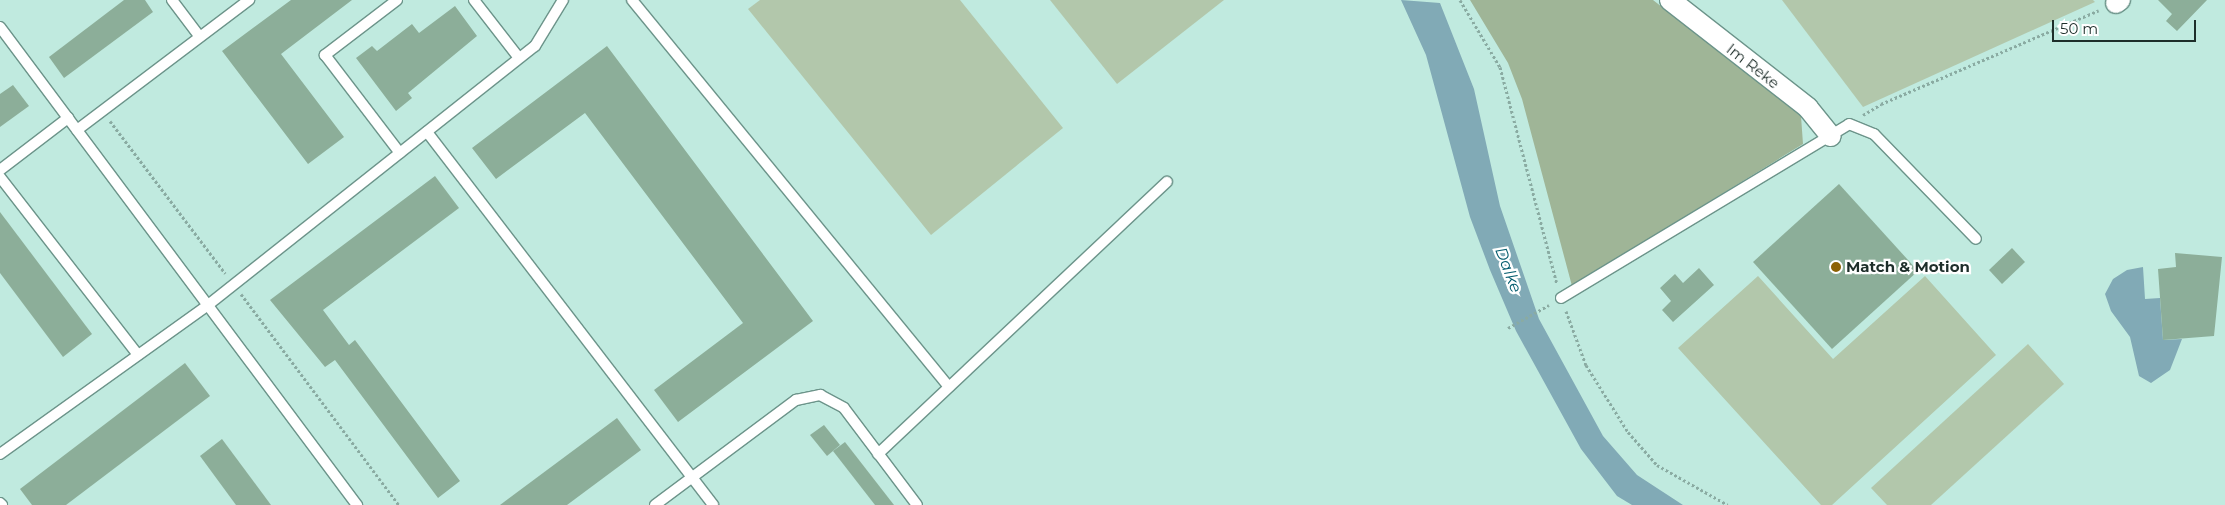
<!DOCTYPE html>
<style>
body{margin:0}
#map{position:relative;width:2225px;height:505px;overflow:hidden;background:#c0eadf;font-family:Montserrat,sans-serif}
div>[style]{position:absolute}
.green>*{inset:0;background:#b2c7ab}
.forest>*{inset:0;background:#9fb597}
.water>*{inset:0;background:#81aab6}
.building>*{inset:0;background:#8cae99}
.path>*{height:3px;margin-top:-1.5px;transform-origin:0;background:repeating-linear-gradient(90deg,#8aaba2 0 2.5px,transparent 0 5px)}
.roads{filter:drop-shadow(1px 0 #6c948a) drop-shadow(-1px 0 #6c948a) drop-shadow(0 1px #6c948a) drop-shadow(0 -1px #6c948a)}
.service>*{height:10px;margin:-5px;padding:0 5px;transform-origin:5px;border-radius:5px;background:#fff}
.minor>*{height:20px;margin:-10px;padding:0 10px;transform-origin:10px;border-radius:10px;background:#fff}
.dots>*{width:14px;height:14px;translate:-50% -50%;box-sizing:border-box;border:2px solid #fff;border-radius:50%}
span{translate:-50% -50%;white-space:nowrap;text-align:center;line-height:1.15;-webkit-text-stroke:4.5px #fff;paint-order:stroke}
.street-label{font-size:15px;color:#1e2e2a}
.poi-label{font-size:15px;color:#1e2e2a;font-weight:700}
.left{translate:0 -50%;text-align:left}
.water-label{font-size:16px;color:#035c6e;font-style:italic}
.scale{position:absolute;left:2052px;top:20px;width:144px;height:22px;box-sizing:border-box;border:2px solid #1e2e2a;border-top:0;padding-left:6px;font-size:15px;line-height:18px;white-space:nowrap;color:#1e2e2a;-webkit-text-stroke:4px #fff;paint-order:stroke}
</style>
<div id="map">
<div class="green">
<i style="clip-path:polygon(760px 0,960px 0,1063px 128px,931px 235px,748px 9px)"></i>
<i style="clip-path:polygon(1050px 0,1224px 0,1117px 84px)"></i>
<i style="clip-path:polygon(1782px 0,2093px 0,2095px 2px,1863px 107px)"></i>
<i style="clip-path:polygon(1758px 276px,1833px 359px,1925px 276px,1996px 355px,1832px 505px,1821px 505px,1678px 348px)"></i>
<i style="clip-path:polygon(2028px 344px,2064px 384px,1931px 505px,1887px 505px,1871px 488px)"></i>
</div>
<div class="forest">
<i style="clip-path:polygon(1470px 0,1653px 0,1801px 116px,1803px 144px,1572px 286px,1522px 99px,1508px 63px)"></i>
</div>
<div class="water">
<i style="clip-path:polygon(1401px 0,1440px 3px,1474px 89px,1500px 206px,1539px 319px,1603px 436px,1637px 475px,1683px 505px,1632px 505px,1617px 496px,1581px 449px,1516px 331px,1490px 270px,1470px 217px,1426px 55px)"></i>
<i style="clip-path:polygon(2143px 267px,2145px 299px,2160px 298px,2163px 340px,2182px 339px,2170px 370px,2151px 383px,2139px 376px,2130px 337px,2111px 311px,2105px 294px,2113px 279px,2127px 270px)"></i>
</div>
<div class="building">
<i style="clip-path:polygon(124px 0,145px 0,153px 12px,64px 78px,49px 57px)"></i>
<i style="clip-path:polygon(291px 0,352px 0,281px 54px,344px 137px,308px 164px,222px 51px)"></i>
<i style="clip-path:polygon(2158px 0,2207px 0,2177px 31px,2166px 21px,2172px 14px)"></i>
<i style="clip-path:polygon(455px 6px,477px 36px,408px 93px,412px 98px,396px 111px,356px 58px,372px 46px,377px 51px,412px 24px,419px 33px)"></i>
<i style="clip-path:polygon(607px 46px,813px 321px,678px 422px,654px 390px,743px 323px,585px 113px,496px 179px,472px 148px)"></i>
<i style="clip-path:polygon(13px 85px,29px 106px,0 127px,0 94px)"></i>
<i style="clip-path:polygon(435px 176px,459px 208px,323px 310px,349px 345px,355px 340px,460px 481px,438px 498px,335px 360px,325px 367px,270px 300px)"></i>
<i style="clip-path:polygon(1839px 184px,1918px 271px,1832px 349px,1753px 262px)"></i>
<i style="clip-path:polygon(0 212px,92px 334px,63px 357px,0 273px)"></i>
<i style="clip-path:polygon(2012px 248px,2025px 262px,2002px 284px,1989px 270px)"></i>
<i style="clip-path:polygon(2175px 253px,2222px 257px,2214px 336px,2163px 340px,2158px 269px,2176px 267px)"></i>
<i style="clip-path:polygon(1699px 268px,1714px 285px,1673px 322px,1662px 310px,1671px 301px,1660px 288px,1675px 274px,1683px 283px)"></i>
<i style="clip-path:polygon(185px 363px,210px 396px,66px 505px,32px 505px,20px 489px)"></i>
<i style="clip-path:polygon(617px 418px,641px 450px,567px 505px,500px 505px)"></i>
<i style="clip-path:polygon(824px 425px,840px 445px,827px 456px,810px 435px)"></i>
<i style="clip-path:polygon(222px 439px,271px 505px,236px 505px,200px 456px)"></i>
<i style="clip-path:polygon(845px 442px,894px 505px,875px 505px,833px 451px)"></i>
</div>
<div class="path">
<i style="left:1460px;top:0;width:78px;rotate:59.2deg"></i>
<i style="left:1500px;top:67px;width:224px;rotate:75.3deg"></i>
<i style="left:1863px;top:115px;width:21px;rotate:-31deg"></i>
<i style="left:1881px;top:104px;width:237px;rotate:-23.3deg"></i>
<i style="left:110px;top:121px;width:191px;rotate:52.9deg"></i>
<i style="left:241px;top:294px;width:264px;rotate:53.2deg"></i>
<i style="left:1566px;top:311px;width:58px;rotate:69.7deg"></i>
<i style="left:1586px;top:365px;width:79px;rotate:57.9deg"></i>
<i style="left:1628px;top:432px;width:44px;rotate:48.7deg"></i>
<i style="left:1657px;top:465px;width:81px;rotate:29.4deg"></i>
<i style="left:1508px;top:328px;width:47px;rotate:-29.3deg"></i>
</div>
<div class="roads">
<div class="service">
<i style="left:172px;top:0;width:46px;rotate:52.9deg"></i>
<i style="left:397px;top:0;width:91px;rotate:142.6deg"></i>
<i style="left:325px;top:55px;width:123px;rotate:52.6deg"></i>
<i style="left:474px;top:0;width:73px;rotate:52.2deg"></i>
<i style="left:632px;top:0;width:500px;rotate:50.68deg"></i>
<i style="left:0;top:27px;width:597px;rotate:53.25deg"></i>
<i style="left:77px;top:130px;width:216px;rotate:-37.1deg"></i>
<i style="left:427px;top:132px;width:470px;rotate:52.5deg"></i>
<i style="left:0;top:170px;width:86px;rotate:-37.4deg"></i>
<i style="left:0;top:177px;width:225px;rotate:52.2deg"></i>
<i style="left:1561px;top:298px;width:336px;rotate:-31.1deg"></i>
<i style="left:1849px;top:124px;width:27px;rotate:22deg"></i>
<i style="left:1874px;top:134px;width:146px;rotate:45.8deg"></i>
<i style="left:0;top:454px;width:256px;rotate:-35.6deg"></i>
<i style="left:208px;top:305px;width:417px;rotate:-38.4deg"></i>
<i style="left:535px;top:46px;width:54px;rotate:-58.7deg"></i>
<i style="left:878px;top:454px;width:397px;rotate:-43.3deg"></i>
<i style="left:0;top:503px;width:3px;rotate:45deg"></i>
<i style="left:655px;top:505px;width:176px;rotate:-36.7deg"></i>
<i style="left:796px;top:400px;width:25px;rotate:-12deg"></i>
<i style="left:820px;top:395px;width:27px;rotate:28deg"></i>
<i style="left:844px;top:408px;width:121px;rotate:53deg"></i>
</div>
<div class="minor">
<i style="left:1670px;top:0;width:175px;rotate:38deg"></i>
<i style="left:1808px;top:108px;width:36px;rotate:51deg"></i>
<i style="left:2116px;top:3px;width:5px;rotate:-37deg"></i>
</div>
</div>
<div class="dots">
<i style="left:1836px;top:267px;background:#8c6103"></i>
</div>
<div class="street-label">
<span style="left:1753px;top:66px;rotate:38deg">Im Reke</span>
</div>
<div class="poi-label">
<span class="left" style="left:1846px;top:267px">Match &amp; Motion</span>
</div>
<div class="water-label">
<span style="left:1508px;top:270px;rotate:69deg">Dalke</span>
</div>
<div class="scale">50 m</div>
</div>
